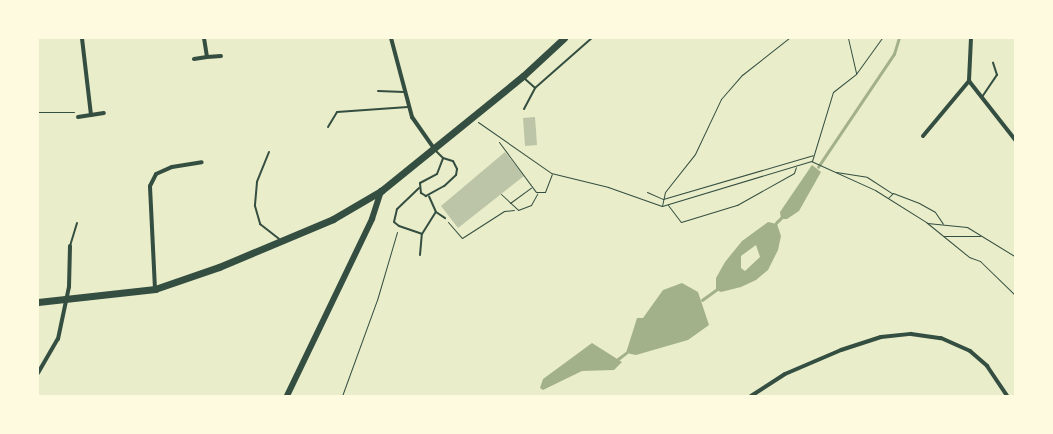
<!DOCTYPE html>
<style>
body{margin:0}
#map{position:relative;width:1053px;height:434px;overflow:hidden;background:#e9edc9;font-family:Jost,sans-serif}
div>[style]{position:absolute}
.water>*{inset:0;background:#a3b18a}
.stream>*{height:2.5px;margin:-1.25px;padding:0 1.25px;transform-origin:1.25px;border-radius:1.25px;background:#a3b18a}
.building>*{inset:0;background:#bcc5a7}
.path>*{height:1px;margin:-0.5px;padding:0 0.5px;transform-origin:0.5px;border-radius:0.5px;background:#344e41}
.service>*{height:2px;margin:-1px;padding:0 1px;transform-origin:1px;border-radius:1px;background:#344e41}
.minor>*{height:4px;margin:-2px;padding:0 2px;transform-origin:2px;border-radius:2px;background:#344e41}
.secondary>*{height:5.5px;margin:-2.75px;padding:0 2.75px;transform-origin:2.75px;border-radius:2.75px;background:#344e41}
.trunk>*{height:7px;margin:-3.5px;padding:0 3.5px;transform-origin:3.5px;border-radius:3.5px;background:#344e41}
span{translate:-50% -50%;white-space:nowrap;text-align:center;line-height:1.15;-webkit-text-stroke:4.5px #fefae0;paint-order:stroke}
.frame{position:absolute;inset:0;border:39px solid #fefae0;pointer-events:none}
</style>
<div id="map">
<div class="water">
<i style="clip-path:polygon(812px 165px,821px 172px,799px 211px,787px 219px,781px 219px,780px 212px)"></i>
<i style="clip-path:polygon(evenodd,768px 222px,777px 224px,781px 236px,778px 250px,768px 270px,756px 280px,741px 287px,721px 292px,716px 290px,716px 278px,725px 262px,742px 241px,768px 222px,756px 245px,760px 257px,745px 271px,741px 268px,741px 256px,756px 245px)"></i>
<i style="clip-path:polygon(682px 283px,698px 292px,709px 325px,688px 340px,636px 355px,626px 353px,637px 318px,643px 318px,663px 290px)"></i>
<i style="clip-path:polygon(592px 343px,622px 362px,614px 370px,582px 371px,543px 390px,540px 388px,543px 379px)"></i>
</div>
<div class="stream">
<i style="left:818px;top:167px;width:136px;rotate:-56.1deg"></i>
<i style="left:894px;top:54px;width:17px;rotate:-73deg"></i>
<i style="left:776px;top:223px;width:7px;rotate:-45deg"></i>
<i style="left:702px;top:300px;width:17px;rotate:-36deg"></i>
<i style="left:618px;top:359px;width:10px;rotate:-37deg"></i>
</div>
<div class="building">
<i style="clip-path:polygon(535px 117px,537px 145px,525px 146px,523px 118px)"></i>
<i style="clip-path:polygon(505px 152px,524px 176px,458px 228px,441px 206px)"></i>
</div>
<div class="path">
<i style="left:848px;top:38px;width:36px;rotate:77deg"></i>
<i style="left:38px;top:112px;width:36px"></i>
<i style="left:478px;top:122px;width:89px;rotate:34.9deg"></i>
<i style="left:551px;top:173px;width:59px;rotate:13.8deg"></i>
<i style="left:608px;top:187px;width:57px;rotate:19.4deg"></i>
<i style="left:662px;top:206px;width:156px;rotate:-16.8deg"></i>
<i style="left:811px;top:161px;width:70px;rotate:24.4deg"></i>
<i style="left:875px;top:190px;width:60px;rotate:32.1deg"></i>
<i style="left:926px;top:222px;width:55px;rotate:39.1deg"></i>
<i style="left:969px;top:257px;width:12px;rotate:20deg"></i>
<i style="left:980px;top:261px;width:50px;rotate:44.2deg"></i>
<i style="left:499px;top:142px;width:62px;rotate:53.5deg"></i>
<i style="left:536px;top:192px;width:9px"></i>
<i style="left:545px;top:192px;width:19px;rotate:-69deg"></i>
<i style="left:812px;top:161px;width:72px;rotate:-73.1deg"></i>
<i style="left:833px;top:92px;width:29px;rotate:-38deg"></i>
<i style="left:856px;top:74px;width:44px;rotate:-54.2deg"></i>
<i style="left:836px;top:172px;width:31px;rotate:9deg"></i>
<i style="left:867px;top:177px;width:30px;rotate:33deg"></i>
<i style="left:647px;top:192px;width:17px;rotate:24deg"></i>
<i style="left:663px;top:199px;width:156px;rotate:-16.3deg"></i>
<i style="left:501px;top:194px;width:23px;rotate:43deg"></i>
<i style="left:518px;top:210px;width:14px;rotate:-21deg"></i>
<i style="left:531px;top:205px;width:13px;rotate:-61deg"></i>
<i style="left:888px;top:198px;width:7px;rotate:-45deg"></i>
<i style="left:893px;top:193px;width:28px;rotate:21deg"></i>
<i style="left:919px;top:203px;width:18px;rotate:29deg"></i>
<i style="left:935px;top:212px;width:14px;rotate:56deg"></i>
<i style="left:510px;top:203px;width:26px;rotate:-36deg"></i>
<i style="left:668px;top:205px;width:21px;rotate:53deg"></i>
<i style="left:681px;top:222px;width:59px;rotate:-16.9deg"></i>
<i style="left:737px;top:205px;width:65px;rotate:-29.3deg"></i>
<i style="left:794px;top:173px;width:6px;rotate:-72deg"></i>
<i style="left:662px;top:206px;width:14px;rotate:-78deg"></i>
<i style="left:665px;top:192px;width:48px;rotate:-51.7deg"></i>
<i style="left:695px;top:154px;width:61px;rotate:-64.7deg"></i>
<i style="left:721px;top:99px;width:32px;rotate:-49deg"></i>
<i style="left:742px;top:75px;width:60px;rotate:-38.2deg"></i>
<i style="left:448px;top:222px;width:21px;rotate:49deg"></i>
<i style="left:462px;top:238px;width:50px;rotate:-32.7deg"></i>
<i style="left:504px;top:211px;width:10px;rotate:-6deg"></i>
<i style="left:927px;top:223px;width:40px;rotate:5.7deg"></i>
<i style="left:967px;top:227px;width:57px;rotate:31.5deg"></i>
<i style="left:944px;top:236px;width:36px"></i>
<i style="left:342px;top:396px;width:102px;rotate:-70deg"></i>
<i style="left:377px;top:300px;width:71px;rotate:-73.6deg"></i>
</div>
<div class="service">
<i style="left:524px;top:78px;width:15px;rotate:42deg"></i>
<i style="left:378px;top:91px;width:26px;rotate:2deg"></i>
<i style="left:982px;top:97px;width:27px;rotate:-56deg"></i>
<i style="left:997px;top:75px;width:13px;rotate:-108deg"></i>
<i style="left:524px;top:109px;width:24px;rotate:-62deg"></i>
<i style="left:535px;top:88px;width:76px;rotate:-41.3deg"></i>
<i style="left:328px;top:127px;width:17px;rotate:-59deg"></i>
<i style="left:337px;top:112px;width:71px;rotate:-4deg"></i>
<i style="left:435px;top:150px;width:11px;rotate:45deg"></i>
<i style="left:443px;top:158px;width:10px;rotate:17deg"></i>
<i style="left:453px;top:161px;width:9px;rotate:63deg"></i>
<i style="left:457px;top:169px;width:6px;rotate:99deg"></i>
<i style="left:456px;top:175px;width:16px;rotate:137deg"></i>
<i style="left:444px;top:186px;width:21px;rotate:151deg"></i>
<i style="left:426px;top:196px;width:6px;rotate:-149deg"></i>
<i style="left:421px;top:193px;width:10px;rotate:-96deg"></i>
<i style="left:420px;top:183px;width:19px;rotate:-28deg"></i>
<i style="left:437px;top:174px;width:17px;rotate:-69deg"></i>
<i style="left:269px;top:152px;width:32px;rotate:112deg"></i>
<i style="left:257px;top:182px;width:24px;rotate:95deg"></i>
<i style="left:255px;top:206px;width:19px;rotate:74deg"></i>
<i style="left:260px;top:224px;width:24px;rotate:38deg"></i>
<i style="left:419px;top:188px;width:30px;rotate:136deg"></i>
<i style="left:397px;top:209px;width:13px;rotate:103deg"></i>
<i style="left:394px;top:222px;width:6px;rotate:39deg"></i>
<i style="left:399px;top:226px;width:24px;rotate:19deg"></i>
<i style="left:422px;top:234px;width:26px;rotate:-58deg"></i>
<i style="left:436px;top:212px;width:17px;rotate:-114deg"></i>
<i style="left:436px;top:212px;width:11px;rotate:34deg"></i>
<i style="left:70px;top:246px;width:24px;rotate:-73deg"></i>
<i style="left:420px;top:255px;width:21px;rotate:-85deg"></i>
</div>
<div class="minor">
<i style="left:204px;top:38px;width:19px;rotate:81deg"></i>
<i style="left:207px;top:57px;width:14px;rotate:-4deg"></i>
<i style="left:391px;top:38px;width:82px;rotate:75.1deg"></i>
<i style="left:412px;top:117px;width:38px;rotate:55deg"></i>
<i style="left:971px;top:38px;width:43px;rotate:92.7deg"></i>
<i style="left:969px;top:81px;width:76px;rotate:51.9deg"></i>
<i style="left:194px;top:59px;width:13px;rotate:-9deg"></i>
<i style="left:91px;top:115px;width:13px;rotate:-9deg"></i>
<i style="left:78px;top:117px;width:13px;rotate:-9deg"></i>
<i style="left:91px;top:115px;width:78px;rotate:-96.7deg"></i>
<i style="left:923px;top:136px;width:72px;rotate:-50.1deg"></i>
<i style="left:155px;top:289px;width:103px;rotate:-92.8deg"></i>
<i style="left:150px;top:186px;width:13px;rotate:-63deg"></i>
<i style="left:156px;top:174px;width:17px;rotate:-24deg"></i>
<i style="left:172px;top:167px;width:30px;rotate:-9deg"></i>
<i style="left:38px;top:373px;width:39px;rotate:-60deg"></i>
<i style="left:58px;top:339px;width:53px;rotate:-78.1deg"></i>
<i style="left:69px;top:287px;width:41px;rotate:-88.6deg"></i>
<i style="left:751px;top:396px;width:40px;rotate:-32.9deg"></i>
<i style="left:785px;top:374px;width:61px;rotate:-23.2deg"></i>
<i style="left:841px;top:350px;width:42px;rotate:-18deg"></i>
<i style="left:881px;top:337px;width:30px;rotate:-6deg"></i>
<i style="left:911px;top:334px;width:30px;rotate:8deg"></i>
<i style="left:941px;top:338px;width:32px;rotate:24deg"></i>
<i style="left:970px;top:351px;width:23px;rotate:41deg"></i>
<i style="left:987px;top:366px;width:36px;rotate:56deg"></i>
</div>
<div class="secondary">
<i style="left:287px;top:396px;width:196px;rotate:-64.3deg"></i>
<i style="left:372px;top:219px;width:29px;rotate:-72deg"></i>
</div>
<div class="trunk">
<i style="left:38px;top:302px;width:118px;rotate:-6.3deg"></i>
<i style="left:155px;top:289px;width:68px;rotate:-19deg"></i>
<i style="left:219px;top:267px;width:124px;rotate:-22.8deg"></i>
<i style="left:333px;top:219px;width:56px;rotate:-30.3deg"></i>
<i style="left:381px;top:191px;width:183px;rotate:-39deg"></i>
<i style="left:523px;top:76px;width:56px;rotate:-42.8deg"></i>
</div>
<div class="frame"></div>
</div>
